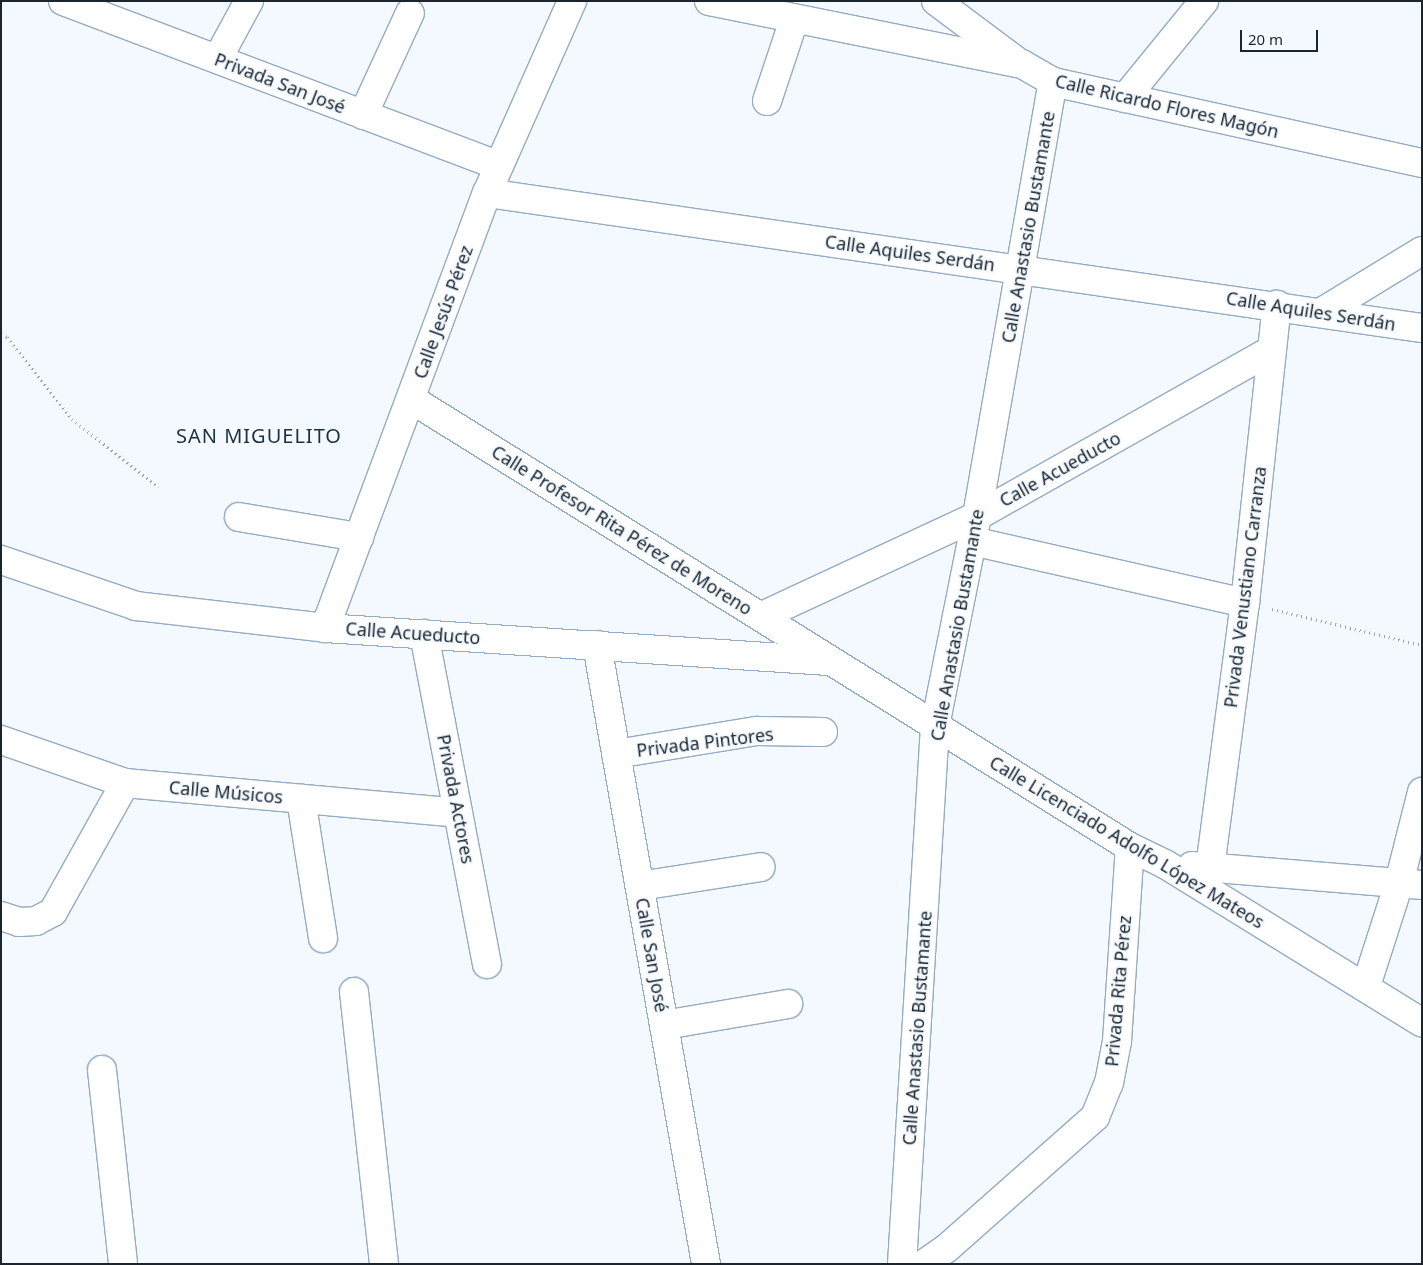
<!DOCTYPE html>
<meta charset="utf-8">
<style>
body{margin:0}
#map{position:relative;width:1423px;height:1265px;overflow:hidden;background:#f4f9ff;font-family:"Noto Sans",sans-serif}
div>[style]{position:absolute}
.path>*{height:3px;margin-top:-1.5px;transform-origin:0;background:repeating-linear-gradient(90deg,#9aa1a8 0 1px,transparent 0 5px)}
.roads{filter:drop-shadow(1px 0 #94acc4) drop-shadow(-1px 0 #94acc4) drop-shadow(0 1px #94acc4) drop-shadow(0 -1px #94acc4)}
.minor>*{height:28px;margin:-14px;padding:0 14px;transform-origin:14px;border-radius:14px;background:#fff}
span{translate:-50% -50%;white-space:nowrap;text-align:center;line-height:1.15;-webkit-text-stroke:4px #f4f9ff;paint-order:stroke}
.street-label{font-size:18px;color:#1b252e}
.quarter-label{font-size:20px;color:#1c3043;letter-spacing:1px}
.frame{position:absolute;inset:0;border:2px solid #1b252e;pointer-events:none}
.scale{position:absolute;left:1240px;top:30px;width:78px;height:22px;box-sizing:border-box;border:2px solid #1b252e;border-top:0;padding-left:6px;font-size:15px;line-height:18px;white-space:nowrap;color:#1b252e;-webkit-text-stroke:4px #f4f9ff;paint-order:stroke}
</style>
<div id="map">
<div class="path">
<i style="left:1px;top:334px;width:7px;rotate:27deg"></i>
<i style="left:7px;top:337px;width:105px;rotate:51.6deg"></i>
<i style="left:72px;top:419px;width:110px;rotate:38.3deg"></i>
<i style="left:1272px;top:609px;width:154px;rotate:13.5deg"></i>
</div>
<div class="roads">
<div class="minor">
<i style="left:63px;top:1px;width:465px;rotate:20.7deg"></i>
<i style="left:709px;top:1px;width:319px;rotate:11.4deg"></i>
<i style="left:1022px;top:64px;width:36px;rotate:30deg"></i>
<i style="left:1053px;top:82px;width:378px;rotate:12.4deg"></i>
<i style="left:936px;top:1px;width:99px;rotate:36.8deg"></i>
<i style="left:218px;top:58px;width:65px;rotate:-61.5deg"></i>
<i style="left:1125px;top:98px;width:125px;rotate:-50.8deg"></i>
<i style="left:767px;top:101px;width:85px;rotate:-71.6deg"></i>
<i style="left:363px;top:115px;width:112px;rotate:-65.3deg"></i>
<i style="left:487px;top:193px;width:945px;rotate:8.22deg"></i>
<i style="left:1322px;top:312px;width:117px;rotate:-31.4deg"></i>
<i style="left:411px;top:399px;width:847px;rotate:31.93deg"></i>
<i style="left:1130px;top:847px;width:39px;rotate:26deg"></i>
<i style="left:1165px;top:864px;width:302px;rotate:31.7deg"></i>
<i style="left:239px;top:517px;width:122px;rotate:9.5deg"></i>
<i style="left:972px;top:541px;width:280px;rotate:12.8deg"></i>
<i style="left:1px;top:560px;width:143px;rotate:18.8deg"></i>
<i style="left:136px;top:606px;width:190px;rotate:6.6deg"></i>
<i style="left:325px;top:628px;width:505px;rotate:3.75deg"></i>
<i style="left:762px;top:616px;width:237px;rotate:-24.9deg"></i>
<i style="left:977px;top:516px;width:338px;rotate:-29.4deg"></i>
<i style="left:325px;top:628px;width:464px;rotate:-69.6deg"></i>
<i style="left:487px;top:193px;width:210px;rotate:-66.1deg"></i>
<i style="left:424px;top:634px;width:336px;rotate:79.2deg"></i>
<i style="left:597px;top:645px;width:629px;rotate:80.01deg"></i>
<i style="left:1px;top:740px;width:131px;rotate:19.1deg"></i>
<i style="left:125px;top:783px;width:334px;rotate:5.1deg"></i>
<i style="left:616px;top:754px;width:143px;rotate:-9.3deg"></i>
<i style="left:757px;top:731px;width:66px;rotate:0.9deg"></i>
<i style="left:301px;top:799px;width:141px;rotate:81deg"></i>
<i style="left:1192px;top:866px;width:231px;rotate:4.7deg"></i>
<i style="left:1210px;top:868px;width:267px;rotate:-82.5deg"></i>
<i style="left:1245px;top:603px;width:300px;rotate:-83.9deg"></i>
<i style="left:640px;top:886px;width:122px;rotate:-8.9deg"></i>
<i style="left:1px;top:916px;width:19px;rotate:18deg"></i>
<i style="left:19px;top:922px;width:17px;rotate:-3deg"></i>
<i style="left:36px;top:921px;width:19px;rotate:-28deg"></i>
<i style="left:53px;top:912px;width:148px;rotate:-60.8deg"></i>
<i style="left:1366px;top:986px;width:108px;rotate:-72.2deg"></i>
<i style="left:1399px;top:883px;width:94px;rotate:-75.8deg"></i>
<i style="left:354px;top:992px;width:274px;rotate:83.7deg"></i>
<i style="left:664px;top:1025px;width:126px;rotate:-9.6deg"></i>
<i style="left:102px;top:1070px;width:195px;rotate:83.8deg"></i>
<i style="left:902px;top:1264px;width:539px;rotate:-86.49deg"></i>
<i style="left:935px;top:726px;width:214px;rotate:-78.7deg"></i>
<i style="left:977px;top:516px;width:441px;rotate:-80.1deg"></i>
<i style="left:924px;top:1264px;width:28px;rotate:-35deg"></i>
<i style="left:947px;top:1248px;width:198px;rotate:-41.5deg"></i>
<i style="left:1095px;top:1117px;width:37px;rotate:-68deg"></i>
<i style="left:1109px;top:1083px;width:43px;rotate:-79.2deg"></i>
<i style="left:1117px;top:1041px;width:194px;rotate:-86.2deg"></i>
</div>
</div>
<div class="street-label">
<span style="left:280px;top:83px;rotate:21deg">Privada San José</span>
<span style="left:1167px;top:106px;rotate:13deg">Calle Ricardo Flores Magón</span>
<span style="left:1028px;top:227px;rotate:-80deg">Calle Anastasio Bustamante</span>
<span style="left:910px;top:253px;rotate:8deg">Calle Aquiles Serdán</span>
<span style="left:1311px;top:311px;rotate:9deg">Calle Aquiles Serdán</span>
<span style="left:443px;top:312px;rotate:-70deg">Calle Jesús Pérez</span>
<span style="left:1060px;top:469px;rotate:-29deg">Calle Acueducto</span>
<span style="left:622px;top:530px;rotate:32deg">Calle Profesor Rita Pérez de Moreno</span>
<span style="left:1245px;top:587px;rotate:-83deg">Privada Venustiano Carranza</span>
<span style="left:957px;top:625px;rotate:-80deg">Calle Anastasio Bustamante</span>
<span style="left:413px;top:633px;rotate:4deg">Calle Acueducto</span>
<span style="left:705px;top:742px;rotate:-7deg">Privada Pintores</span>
<span style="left:226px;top:792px;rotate:5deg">Calle Músicos</span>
<span style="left:456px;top:799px;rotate:79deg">Privada Actores</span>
<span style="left:1127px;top:842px;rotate:31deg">Calle Licenciado Adolfo López Mateos</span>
<span style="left:652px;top:955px;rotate:80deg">Calle San José</span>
<span style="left:1118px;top:991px;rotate:-85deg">Privada Rita Pérez</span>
<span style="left:917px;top:1028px;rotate:-86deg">Calle Anastasio Bustamante</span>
</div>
<div class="quarter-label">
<span style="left:259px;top:435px">SAN MIGUELITO</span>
</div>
<div class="frame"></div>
<div class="scale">20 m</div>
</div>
